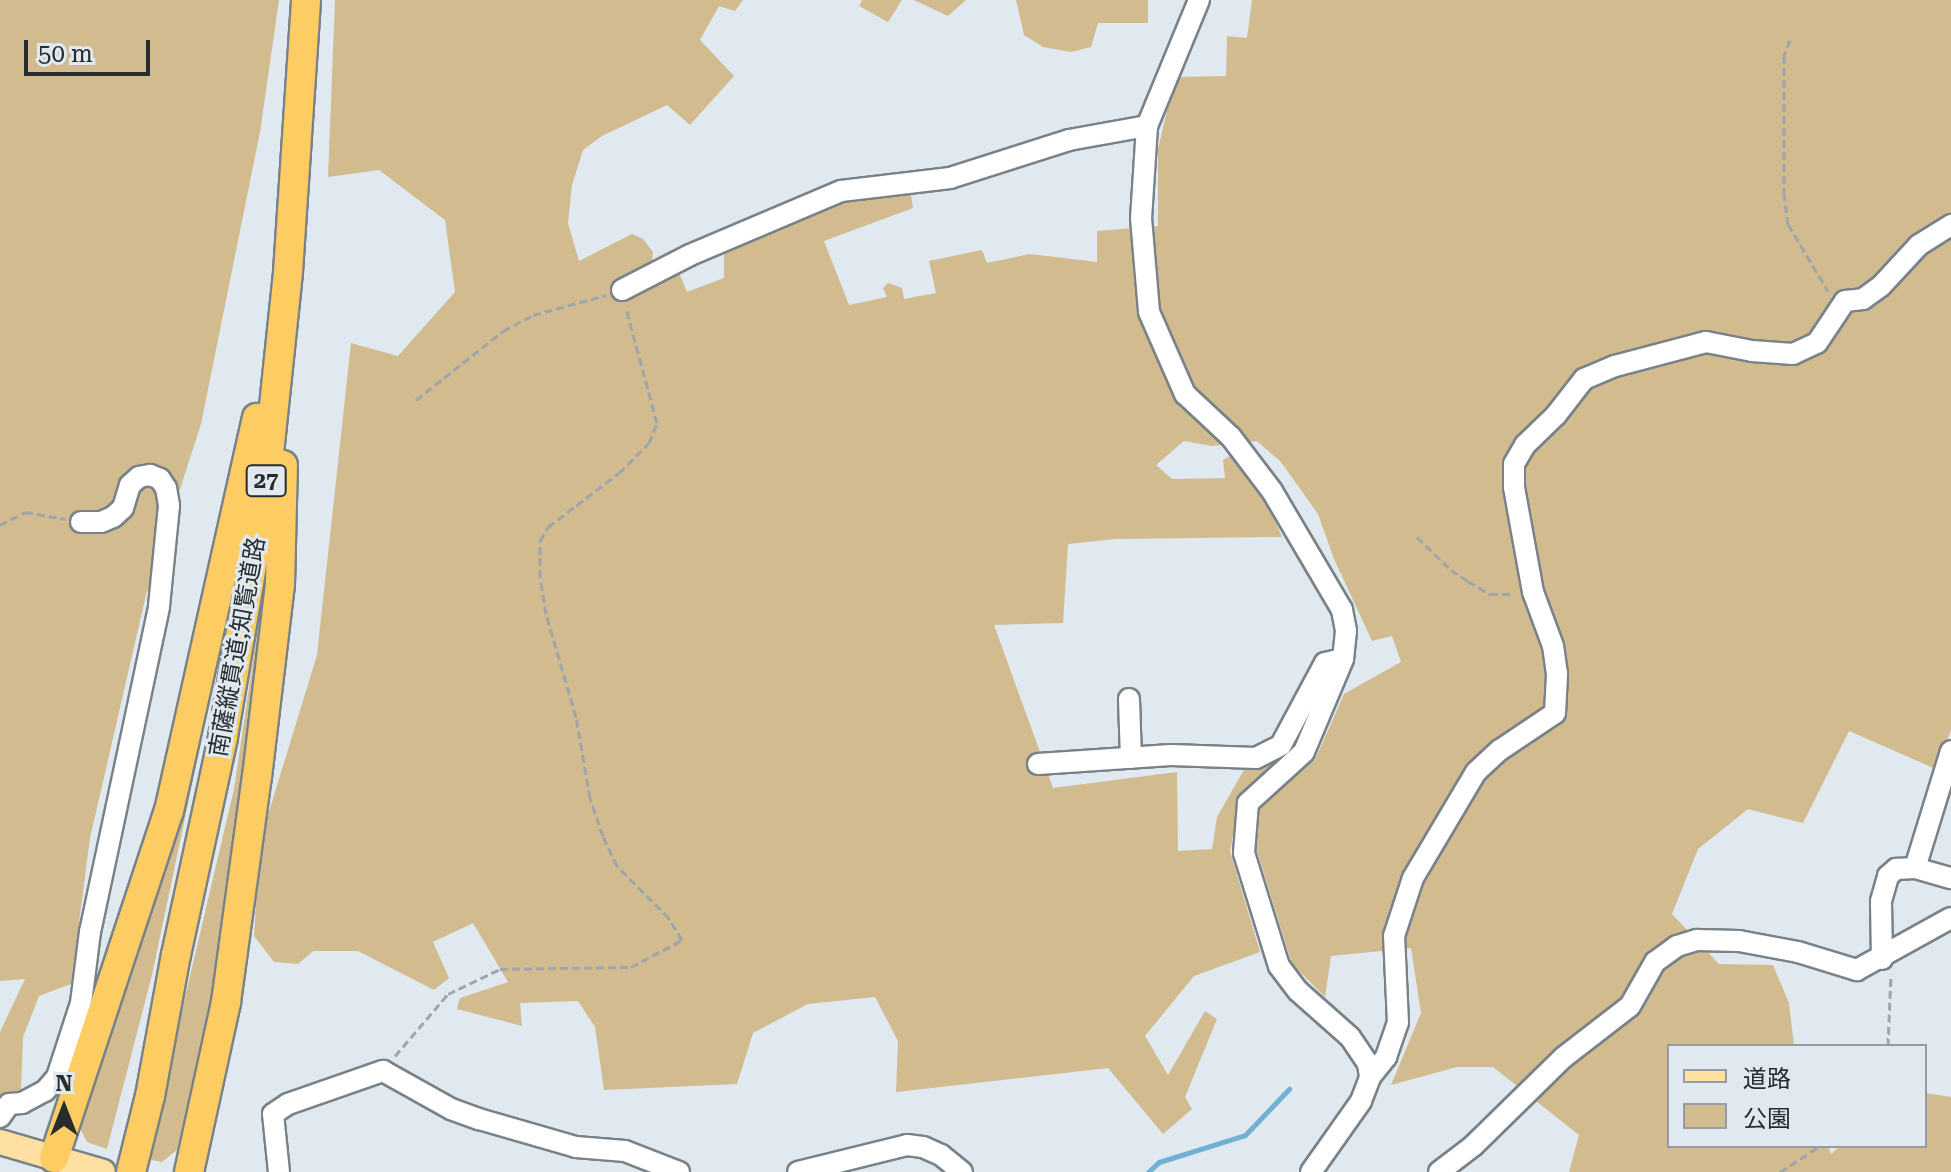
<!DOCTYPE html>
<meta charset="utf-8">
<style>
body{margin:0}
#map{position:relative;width:1951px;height:1172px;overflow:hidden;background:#dfe9ef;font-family:"Roboto Serif","Noto Sans JP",serif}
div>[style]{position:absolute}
.green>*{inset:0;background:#d1bb8f}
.stream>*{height:5px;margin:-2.5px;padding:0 2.5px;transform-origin:2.5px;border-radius:2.5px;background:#73b1d4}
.path>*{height:3px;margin-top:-1.5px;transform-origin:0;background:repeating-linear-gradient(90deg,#9ea6ab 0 8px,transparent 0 12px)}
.roads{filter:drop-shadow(2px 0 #798288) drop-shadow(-2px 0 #798288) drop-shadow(0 2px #798288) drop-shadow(0 -2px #798288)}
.minor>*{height:20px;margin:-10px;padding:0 10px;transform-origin:10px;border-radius:10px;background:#fff}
.major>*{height:24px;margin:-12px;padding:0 12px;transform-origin:12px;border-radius:12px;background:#fee1a2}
.highway>*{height:28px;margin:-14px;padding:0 14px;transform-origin:14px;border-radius:14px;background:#fdcd64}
span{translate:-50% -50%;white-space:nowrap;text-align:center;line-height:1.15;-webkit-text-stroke:6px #dfe9ef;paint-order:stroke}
.shield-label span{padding:2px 6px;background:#dfe9ef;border:2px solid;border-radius:6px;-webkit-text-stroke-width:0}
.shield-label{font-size:22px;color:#282c2e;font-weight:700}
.street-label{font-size:24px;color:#282c2e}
.legend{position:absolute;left:1667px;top:1044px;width:260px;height:104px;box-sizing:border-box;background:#dfe9ef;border:2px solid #969da2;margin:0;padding:10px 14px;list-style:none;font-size:24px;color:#282c2e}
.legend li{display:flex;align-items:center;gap:16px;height:40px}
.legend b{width:40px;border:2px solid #969da2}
.north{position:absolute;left:24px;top:1068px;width:80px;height:80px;-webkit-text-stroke:6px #dfe9ef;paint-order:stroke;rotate:0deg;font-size:22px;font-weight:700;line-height:32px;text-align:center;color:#282c2e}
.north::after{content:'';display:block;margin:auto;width:28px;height:36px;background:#282c2e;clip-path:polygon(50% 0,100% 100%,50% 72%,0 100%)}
.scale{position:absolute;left:24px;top:40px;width:126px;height:36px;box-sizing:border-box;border:4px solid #282c2e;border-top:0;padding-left:10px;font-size:24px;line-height:28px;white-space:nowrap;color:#282c2e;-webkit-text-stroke:6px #dfe9ef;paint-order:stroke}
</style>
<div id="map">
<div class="green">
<i style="clip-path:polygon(0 0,279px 0,260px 132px,201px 424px,146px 595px,90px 838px,71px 984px,39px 996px,23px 1037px,21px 1089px,0 1101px,0 1032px,25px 979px,0 981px)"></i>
<i style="clip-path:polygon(335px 0,743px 0,735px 11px,719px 6px,700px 40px,734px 76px,690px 125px,667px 105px,602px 136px,583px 150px,572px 185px,568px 223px,579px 261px,632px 234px,643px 239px,653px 252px,652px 264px,678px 270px,687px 292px,724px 278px,724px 246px,818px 207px,910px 188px,913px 208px,824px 241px,849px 305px,887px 297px,883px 288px,888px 283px,902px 288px,904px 299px,936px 293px,929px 261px,982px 250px,987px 263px,1030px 254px,1097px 262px,1097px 231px,1158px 226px,1158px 149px,1175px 77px,1226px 76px,1227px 36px,1247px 38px,1252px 0,1951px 0,1951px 730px,1936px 769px,1849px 731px,1803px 823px,1748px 809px,1698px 849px,1672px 914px,1719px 964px,1773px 965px,1789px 1003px,1794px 1046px,1669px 1046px,1669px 1146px,1828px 1146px,1831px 1154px,1840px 1146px,1925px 1146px,1925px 1093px,1951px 1097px,1951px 1172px,1569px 1172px,1579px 1135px,1493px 1067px,1457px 1067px,1391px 1085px,1421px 1013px,1411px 948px,1331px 956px,1325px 997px,1292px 964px,1257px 851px,1255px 816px,1269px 798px,1315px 760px,1344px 694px,1401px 662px,1392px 636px,1372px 641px,1334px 559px,1318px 514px,1281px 462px,1257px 441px,1212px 446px,1184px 441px,1156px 465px,1172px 479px,1225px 478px,1223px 460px,1233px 454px,1263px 493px,1282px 537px,1115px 539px,1068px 544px,1063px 623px,994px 625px,1053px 788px,1177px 772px,1178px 851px,1212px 849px,1217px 817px,1245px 768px,1261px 765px,1307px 727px,1297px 748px,1255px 781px,1239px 806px,1230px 851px,1260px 952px,1194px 976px,1145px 1036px,1168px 1075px,1205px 1011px,1217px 1019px,1185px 1097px,1192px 1109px,1163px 1134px,1108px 1068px,896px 1092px,898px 1041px,875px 997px,808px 1004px,753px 1033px,737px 1084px,604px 1090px,595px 1027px,578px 1001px,520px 1003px,522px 1026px,457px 1009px,460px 998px,508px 982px,473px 923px,433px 942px,449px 978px,434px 990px,358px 951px,313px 951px,298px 964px,274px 962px,254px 936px,260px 841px,317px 655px,351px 343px,398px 356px,455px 292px,445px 220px,379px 170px,328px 177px)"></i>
<i style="clip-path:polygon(862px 0,902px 0,888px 22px,859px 6px)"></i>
<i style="clip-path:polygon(914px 0,966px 0,948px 16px)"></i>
<i style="clip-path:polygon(1016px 0,1148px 0,1148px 23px,1098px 23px,1091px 47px,1071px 52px,1043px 47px,1024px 35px)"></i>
<i style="clip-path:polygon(275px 543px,224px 949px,177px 1150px,162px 1162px,147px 1159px,234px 789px,266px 573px)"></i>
<i style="clip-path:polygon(229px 589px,233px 589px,152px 975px,107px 1149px,87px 1142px,79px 1126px,73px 1124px)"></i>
</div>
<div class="stream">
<i style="left:1148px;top:1172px;width:15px;rotate:-42deg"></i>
<i style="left:1159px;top:1162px;width:90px;rotate:-17.4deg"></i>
<i style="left:1245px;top:1135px;width:64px;rotate:-46.3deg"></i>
</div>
<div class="path">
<i style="left:1790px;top:40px;width:17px;rotate:111deg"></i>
<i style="left:1784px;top:56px;width:137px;rotate:90deg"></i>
<i style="left:1784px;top:193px;width:31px;rotate:83deg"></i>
<i style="left:1788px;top:224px;width:78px;rotate:59.2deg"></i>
<i style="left:416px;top:400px;width:111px;rotate:-38.4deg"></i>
<i style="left:503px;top:331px;width:34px;rotate:-28deg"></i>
<i style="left:533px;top:315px;width:76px;rotate:-15.3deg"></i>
<i style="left:0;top:525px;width:28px;rotate:-27deg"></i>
<i style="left:25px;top:512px;width:41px;rotate:9.9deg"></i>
<i style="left:1417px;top:537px;width:47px;rotate:44.1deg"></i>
<i style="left:1451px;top:570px;width:20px;rotate:33deg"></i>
<i style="left:1468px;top:581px;width:26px;rotate:31deg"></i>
<i style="left:1490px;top:594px;width:23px"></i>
<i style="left:1888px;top:1046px;width:72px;rotate:-87.6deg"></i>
<i style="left:395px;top:1056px;width:82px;rotate:-49.5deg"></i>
<i style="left:448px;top:994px;width:58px;rotate:-25.7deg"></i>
<i style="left:500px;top:969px;width:131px;rotate:-0.9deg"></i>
<i style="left:631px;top:967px;width:58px;rotate:-27.9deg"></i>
<i style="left:682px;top:940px;width:26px;rotate:-121deg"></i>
<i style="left:669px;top:918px;width:74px;rotate:-135deg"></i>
<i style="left:617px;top:866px;width:33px;rotate:-115deg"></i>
<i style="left:603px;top:836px;width:40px;rotate:-108.9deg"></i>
<i style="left:590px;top:798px;width:82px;rotate:-99.8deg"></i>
<i style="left:576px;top:717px;width:107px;rotate:-106.2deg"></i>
<i style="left:546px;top:614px;width:36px;rotate:-99deg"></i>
<i style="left:540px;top:578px;width:37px;rotate:-90deg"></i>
<i style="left:540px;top:541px;width:16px;rotate:-60deg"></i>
<i style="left:548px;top:527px;width:89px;rotate:-37.3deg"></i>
<i style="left:619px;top:473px;width:42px;rotate:-45deg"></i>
<i style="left:649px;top:443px;width:22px;rotate:-68deg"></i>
<i style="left:657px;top:423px;width:119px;rotate:-105.1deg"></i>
<i style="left:1780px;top:1172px;width:48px;rotate:-33deg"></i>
</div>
<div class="roads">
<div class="minor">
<i style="left:1199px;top:0;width:136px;rotate:112.4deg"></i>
<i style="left:1147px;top:126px;width:92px;rotate:93.7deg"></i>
<i style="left:1141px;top:218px;width:94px;rotate:85.1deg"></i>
<i style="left:1149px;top:312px;width:90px;rotate:66.3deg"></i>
<i style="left:1185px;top:394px;width:63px;rotate:43.1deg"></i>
<i style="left:1231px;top:437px;width:68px;rotate:52.8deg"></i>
<i style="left:1272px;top:491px;width:138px;rotate:59.5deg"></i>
<i style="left:1342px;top:610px;width:21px;rotate:79deg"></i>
<i style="left:1346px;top:631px;width:28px;rotate:96deg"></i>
<i style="left:1343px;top:659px;width:101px;rotate:112.8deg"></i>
<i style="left:1304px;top:752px;width:76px;rotate:137.7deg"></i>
<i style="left:1248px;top:803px;width:50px;rotate:94.6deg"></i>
<i style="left:1244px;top:853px;width:118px;rotate:72.8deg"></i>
<i style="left:1279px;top:966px;width:31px;rotate:53deg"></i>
<i style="left:1298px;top:991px;width:69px;rotate:41.5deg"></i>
<i style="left:1350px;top:1037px;width:32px;rotate:56deg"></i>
<i style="left:1368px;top:1064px;width:13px;rotate:81deg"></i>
<i style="left:622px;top:290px;width:76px;rotate:-27.2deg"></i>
<i style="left:690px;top:255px;width:164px;rotate:-23deg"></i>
<i style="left:841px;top:191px;width:110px;rotate:-6.8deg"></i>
<i style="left:950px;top:178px;width:125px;rotate:-17.7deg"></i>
<i style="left:1069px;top:140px;width:79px;rotate:-10.2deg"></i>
<i style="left:1129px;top:699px;width:59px;rotate:88.1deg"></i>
<i style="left:1038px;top:764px;width:133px;rotate:-3.9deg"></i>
<i style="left:1171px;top:755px;width:85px;rotate:2deg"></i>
<i style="left:1256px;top:758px;width:28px;rotate:-27deg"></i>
<i style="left:1281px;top:745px;width:93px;rotate:-61.8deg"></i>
<i style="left:1325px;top:663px;width:18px;rotate:-13deg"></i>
<i style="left:1915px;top:868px;width:37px;rotate:16deg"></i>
<i style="left:1882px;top:959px;width:58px;rotate:-91deg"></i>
<i style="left:1881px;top:901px;width:26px;rotate:-74deg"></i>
<i style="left:1888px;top:876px;width:11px;rotate:-41deg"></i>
<i style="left:1896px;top:869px;width:19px;rotate:-3deg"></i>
<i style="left:1915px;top:868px;width:122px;rotate:-72.9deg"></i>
<i style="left:0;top:1117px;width:16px;rotate:-55deg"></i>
<i style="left:9px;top:1104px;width:13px;rotate:-4deg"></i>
<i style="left:22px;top:1103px;width:26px;rotate:-28deg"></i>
<i style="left:45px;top:1091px;width:18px;rotate:-49deg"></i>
<i style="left:57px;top:1077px;width:78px;rotate:-72deg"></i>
<i style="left:81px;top:1003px;width:72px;rotate:-82.8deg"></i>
<i style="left:90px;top:932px;width:333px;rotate:-78deg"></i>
<i style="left:159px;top:606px;width:101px;rotate:-84.3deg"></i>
<i style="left:169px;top:505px;width:17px;rotate:-100deg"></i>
<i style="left:166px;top:488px;width:11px;rotate:-124deg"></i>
<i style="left:160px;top:479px;width:11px;rotate:-158deg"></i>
<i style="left:150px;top:475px;width:11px;rotate:170deg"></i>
<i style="left:139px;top:477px;width:12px;rotate:138deg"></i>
<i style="left:130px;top:485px;width:24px;rotate:107deg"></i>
<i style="left:123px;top:508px;width:13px;rotate:138deg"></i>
<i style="left:113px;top:517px;width:13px;rotate:157deg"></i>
<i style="left:101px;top:522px;width:20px;rotate:180deg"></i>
<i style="left:279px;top:1172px;width:58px;rotate:-95.9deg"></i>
<i style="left:273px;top:1114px;width:18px;rotate:-34deg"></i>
<i style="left:288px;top:1104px;width:101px;rotate:-19.2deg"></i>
<i style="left:383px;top:1071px;width:78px;rotate:29.2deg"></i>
<i style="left:451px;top:1109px;width:30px;rotate:20deg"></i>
<i style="left:479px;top:1119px;width:101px;rotate:16.1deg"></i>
<i style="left:576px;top:1147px;width:49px;rotate:4.7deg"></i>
<i style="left:625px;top:1151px;width:58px;rotate:21.3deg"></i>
<i style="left:798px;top:1172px;width:112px;rotate:-13.9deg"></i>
<i style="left:907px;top:1145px;width:16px;rotate:7deg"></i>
<i style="left:923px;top:1147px;width:20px;rotate:24deg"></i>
<i style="left:941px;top:1155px;width:27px;rotate:39deg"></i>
<i style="left:1311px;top:1172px;width:87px;rotate:-54.8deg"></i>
<i style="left:1361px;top:1101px;width:26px;rotate:-69deg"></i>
<i style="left:1370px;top:1077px;width:26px;rotate:-51deg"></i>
<i style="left:1386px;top:1057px;width:36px;rotate:-71deg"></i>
<i style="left:1398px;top:1023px;width:87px;rotate:-92.6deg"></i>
<i style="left:1394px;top:936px;width:61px;rotate:-71.9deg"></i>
<i style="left:1413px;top:878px;width:123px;rotate:-59.3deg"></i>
<i style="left:1476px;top:772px;width:33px;rotate:-43deg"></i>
<i style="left:1500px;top:750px;width:66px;rotate:-33.9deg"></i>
<i style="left:1555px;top:713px;width:39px;rotate:-87deg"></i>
<i style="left:1557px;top:674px;width:28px;rotate:-98deg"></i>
<i style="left:1553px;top:646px;width:58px;rotate:-110.3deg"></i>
<i style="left:1533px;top:592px;width:107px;rotate:-100.3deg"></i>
<i style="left:1514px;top:487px;width:23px;rotate:-90deg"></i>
<i style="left:1514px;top:464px;width:22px;rotate:-60deg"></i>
<i style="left:1525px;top:445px;width:43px;rotate:-44.1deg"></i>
<i style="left:1556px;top:415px;width:46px;rotate:-52.1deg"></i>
<i style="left:1584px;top:379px;width:34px;rotate:-23deg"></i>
<i style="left:1615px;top:366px;width:94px;rotate:-14.8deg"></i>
<i style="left:1706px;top:342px;width:47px;rotate:11.1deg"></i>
<i style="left:1752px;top:351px;width:41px;rotate:4.2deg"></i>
<i style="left:1793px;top:354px;width:26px;rotate:-25deg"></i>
<i style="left:1817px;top:343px;width:50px;rotate:-56.3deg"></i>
<i style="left:1845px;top:301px;width:18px;rotate:-6deg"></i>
<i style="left:1863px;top:299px;width:22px;rotate:-36deg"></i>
<i style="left:1881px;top:286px;width:56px;rotate:-47.2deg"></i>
<i style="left:1919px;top:245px;width:38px;rotate:-32deg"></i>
<i style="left:1439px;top:1172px;width:43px;rotate:-37.4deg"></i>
<i style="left:1473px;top:1146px;width:127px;rotate:-44.4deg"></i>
<i style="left:1564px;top:1057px;width:83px;rotate:-37.7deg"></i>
<i style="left:1630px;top:1006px;width:51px;rotate:-60.4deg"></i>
<i style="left:1655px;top:962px;width:27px;rotate:-36deg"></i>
<i style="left:1677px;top:946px;width:21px;rotate:-17deg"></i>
<i style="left:1697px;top:940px;width:42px;rotate:1.4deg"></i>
<i style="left:1739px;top:941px;width:60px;rotate:10.6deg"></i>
<i style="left:1798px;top:952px;width:62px;rotate:17deg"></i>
<i style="left:1857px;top:970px;width:107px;rotate:-29deg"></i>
</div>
<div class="major">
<i style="left:0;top:1142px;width:107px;rotate:16.2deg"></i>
</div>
<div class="highway">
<i style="left:54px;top:1158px;width:366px;rotate:-71.7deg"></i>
<i style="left:169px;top:811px;width:403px;rotate:-77.4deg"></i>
<i style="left:131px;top:1172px;width:78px;rotate:-76deg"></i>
<i style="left:150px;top:1096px;width:143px;rotate:-79.6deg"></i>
<i style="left:176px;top:955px;width:223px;rotate:-77.8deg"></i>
<i style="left:223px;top:737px;width:259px;rotate:-80.4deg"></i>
<i style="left:266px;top:482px;width:211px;rotate:-84deg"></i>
<i style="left:288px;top:272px;width:273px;rotate:-86.2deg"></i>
<i style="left:189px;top:1172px;width:174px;rotate:-77.7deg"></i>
<i style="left:226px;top:1002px;width:227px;rotate:-82.2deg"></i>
<i style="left:257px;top:777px;width:193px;rotate:-83.2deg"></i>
<i style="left:280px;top:585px;width:120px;rotate:-88.6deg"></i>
</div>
</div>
<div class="shield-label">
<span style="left:266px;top:481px">27</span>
</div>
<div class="street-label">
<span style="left:238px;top:647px;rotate:-80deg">南薩縦貫道;知覧道路</span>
</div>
<ul class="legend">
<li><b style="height:10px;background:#fee1a2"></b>道路</li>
<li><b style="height:22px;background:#d1bb8f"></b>公園</li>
</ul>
<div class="north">N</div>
<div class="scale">50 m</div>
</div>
